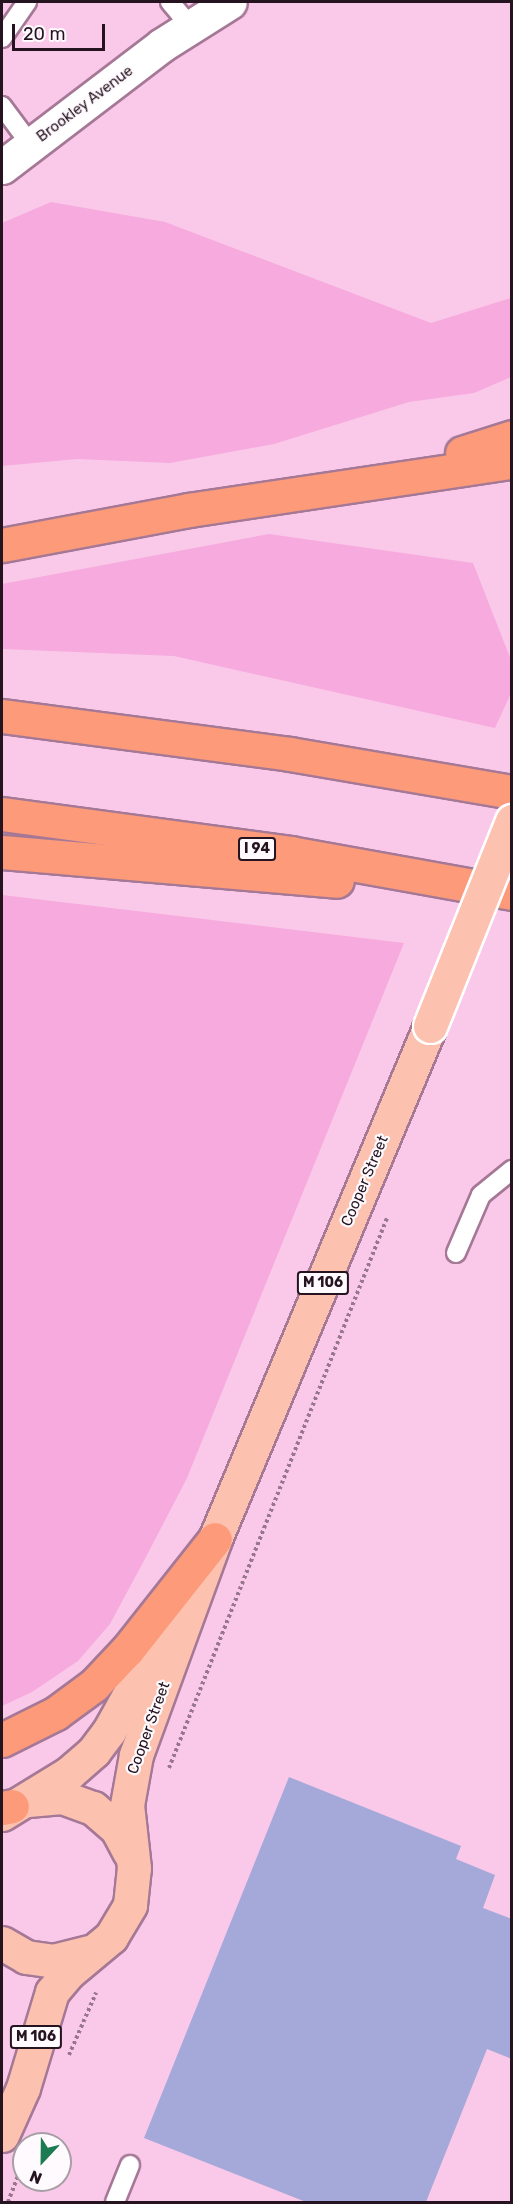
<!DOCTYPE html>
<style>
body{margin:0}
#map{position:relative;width:513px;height:2204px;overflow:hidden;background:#fac9e9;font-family:Rubik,sans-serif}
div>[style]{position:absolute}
.green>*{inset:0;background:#f6aade}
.building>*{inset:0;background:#a4a9d9}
.path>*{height:4px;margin-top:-2px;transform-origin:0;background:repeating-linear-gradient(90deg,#98768d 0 3px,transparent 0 6px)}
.roads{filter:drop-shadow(2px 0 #a57896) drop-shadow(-2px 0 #a57896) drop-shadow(0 2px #a57896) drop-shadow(0 -2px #a57896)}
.lane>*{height:18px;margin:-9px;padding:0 9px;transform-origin:9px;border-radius:9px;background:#fff}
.street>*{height:33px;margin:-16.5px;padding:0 16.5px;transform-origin:16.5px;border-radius:16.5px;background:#fff}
.primary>*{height:33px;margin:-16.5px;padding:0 16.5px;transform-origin:16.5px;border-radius:16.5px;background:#fdc2af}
.highway>*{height:33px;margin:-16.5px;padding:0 16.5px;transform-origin:16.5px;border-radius:16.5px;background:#fc9a7a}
.bridges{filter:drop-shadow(2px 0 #fff) drop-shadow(-2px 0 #fff) drop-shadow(0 2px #fff) drop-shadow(0 -2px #fff)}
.primary-bridge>*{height:33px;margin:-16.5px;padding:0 16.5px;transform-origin:16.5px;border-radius:16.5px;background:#fdc2af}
span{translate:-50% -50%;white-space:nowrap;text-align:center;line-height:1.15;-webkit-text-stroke:4.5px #fffafd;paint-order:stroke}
.shield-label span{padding:2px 4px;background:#fffafd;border:2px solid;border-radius:4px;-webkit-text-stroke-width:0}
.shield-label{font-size:14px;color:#251420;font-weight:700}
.street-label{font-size:15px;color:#251420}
.frame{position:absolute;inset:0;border:3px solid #251420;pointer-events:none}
.north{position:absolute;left:12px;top:2132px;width:60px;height:60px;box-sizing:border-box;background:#fffafd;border:2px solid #a89ea5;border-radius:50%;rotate:202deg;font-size:16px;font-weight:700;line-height:24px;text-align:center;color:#251420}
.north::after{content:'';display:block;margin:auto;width:21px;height:27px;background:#1c7b52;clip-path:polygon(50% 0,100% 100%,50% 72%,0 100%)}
.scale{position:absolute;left:12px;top:24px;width:93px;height:27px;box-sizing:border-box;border:3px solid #251420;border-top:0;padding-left:8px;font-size:18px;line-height:21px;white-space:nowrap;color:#251420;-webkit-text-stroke:4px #fffafd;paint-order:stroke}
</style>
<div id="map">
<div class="green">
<i style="clip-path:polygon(51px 202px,165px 222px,431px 323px,511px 298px,511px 377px,474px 393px,409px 402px,274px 444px,170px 463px,77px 459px,2px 466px,2px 223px)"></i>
<i style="clip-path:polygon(269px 534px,473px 563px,511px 660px,511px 693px,495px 728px,174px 656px,2px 649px,2px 584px)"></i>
<i style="clip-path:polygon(2px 895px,404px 943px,187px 1478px,147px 1555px,110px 1624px,78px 1661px,32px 1692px,2px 1706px)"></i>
</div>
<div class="building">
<i style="clip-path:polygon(289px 1777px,461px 1846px,456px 1859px,495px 1875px,483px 1908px,512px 1919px,512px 2059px,487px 2049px,426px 2202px,306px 2202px,144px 2138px)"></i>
</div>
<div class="path">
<i style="left:169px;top:1768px;width:592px;rotate:-68.38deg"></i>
<i style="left:69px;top:2055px;width:68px;rotate:-66.5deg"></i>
<i style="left:8px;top:2202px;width:45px;rotate:-69.1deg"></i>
</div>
<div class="roads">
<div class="lane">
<i style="left:170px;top:2px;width:33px;rotate:50deg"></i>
<i style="left:2px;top:38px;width:44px;rotate:-55.2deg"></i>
<i style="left:2px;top:106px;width:49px;rotate:53.4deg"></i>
<i style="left:456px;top:1253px;width:63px;rotate:-66.7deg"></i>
<i style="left:481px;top:1195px;width:40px;rotate:-39deg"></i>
<i style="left:115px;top:2202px;width:40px;rotate:-68deg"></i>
</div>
<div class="street">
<i style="left:2px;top:167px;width:201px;rotate:-37.3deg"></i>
<i style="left:162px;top:45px;width:80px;rotate:-32.3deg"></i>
</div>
<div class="primary">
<i style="left:28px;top:1800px;width:34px;rotate:-5deg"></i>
<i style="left:62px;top:1797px;width:33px;rotate:20deg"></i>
<i style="left:93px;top:1808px;width:32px;rotate:41deg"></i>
<i style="left:117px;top:1829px;width:26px;rotate:62deg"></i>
<i style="left:2px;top:1814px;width:79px;rotate:-31.5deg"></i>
<i style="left:69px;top:1773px;width:33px;rotate:-41deg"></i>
<i style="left:94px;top:1751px;width:25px;rotate:-53deg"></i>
<i style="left:109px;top:1731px;width:136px;rotate:-61deg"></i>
<i style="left:2px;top:1943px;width:28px;rotate:30deg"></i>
<i style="left:26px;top:1957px;width:27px;rotate:8deg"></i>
<i style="left:53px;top:1961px;width:38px;rotate:-14deg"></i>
<i style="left:2px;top:2135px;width:51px;rotate:-65.9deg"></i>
<i style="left:23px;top:2088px;width:100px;rotate:-73.2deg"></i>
<i style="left:52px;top:1992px;width:26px;rotate:-50deg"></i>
<i style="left:69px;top:1972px;width:55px;rotate:-39.8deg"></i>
<i style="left:111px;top:1937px;width:37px;rotate:-59deg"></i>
<i style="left:130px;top:1905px;width:37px;rotate:-84deg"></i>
<i style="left:134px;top:1868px;width:63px;rotate:-96.3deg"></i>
<i style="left:127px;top:1805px;width:51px;rotate:-79.8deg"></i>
<i style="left:136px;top:1755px;width:230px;rotate:-69.9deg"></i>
<i style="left:215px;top:1539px;width:556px;rotate:-67.26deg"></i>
</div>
<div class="highway">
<i style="left:462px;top:453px;width:52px;rotate:-17.7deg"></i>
<i style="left:2px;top:545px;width:190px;rotate:-10.6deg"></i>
<i style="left:189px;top:510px;width:327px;rotate:-8.5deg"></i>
<i style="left:2px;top:716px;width:290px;rotate:7.5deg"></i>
<i style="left:290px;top:754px;width:225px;rotate:9.7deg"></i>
<i style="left:2px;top:814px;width:291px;rotate:7.7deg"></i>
<i style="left:290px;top:853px;width:226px;rotate:10.2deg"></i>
<i style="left:2px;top:852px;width:336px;rotate:4.9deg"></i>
<i style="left:2px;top:1740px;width:60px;rotate:-26.6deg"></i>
<i style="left:56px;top:1713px;width:47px;rotate:-36.4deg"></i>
<i style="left:94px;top:1685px;width:50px;rotate:-46.6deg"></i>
<i style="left:128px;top:1649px;width:140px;rotate:-51.7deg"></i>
<i style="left:2px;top:1808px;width:10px;rotate:-11deg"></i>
</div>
</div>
<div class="bridges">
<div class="primary-bridge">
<i style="left:430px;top:1026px;width:221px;rotate:-68.2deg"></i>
</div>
</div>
<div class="shield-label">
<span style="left:257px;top:849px">I 94</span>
<span style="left:323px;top:1283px">M 106</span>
<span style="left:36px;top:2037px">M 106</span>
</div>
<div class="street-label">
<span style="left:85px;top:104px;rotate:-37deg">Brookley Avenue</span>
<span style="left:365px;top:1181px;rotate:-67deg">Cooper Street</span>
<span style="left:149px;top:1728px;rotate:-70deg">Cooper Street</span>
</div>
<div class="frame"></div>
<div class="north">N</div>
<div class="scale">20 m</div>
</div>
